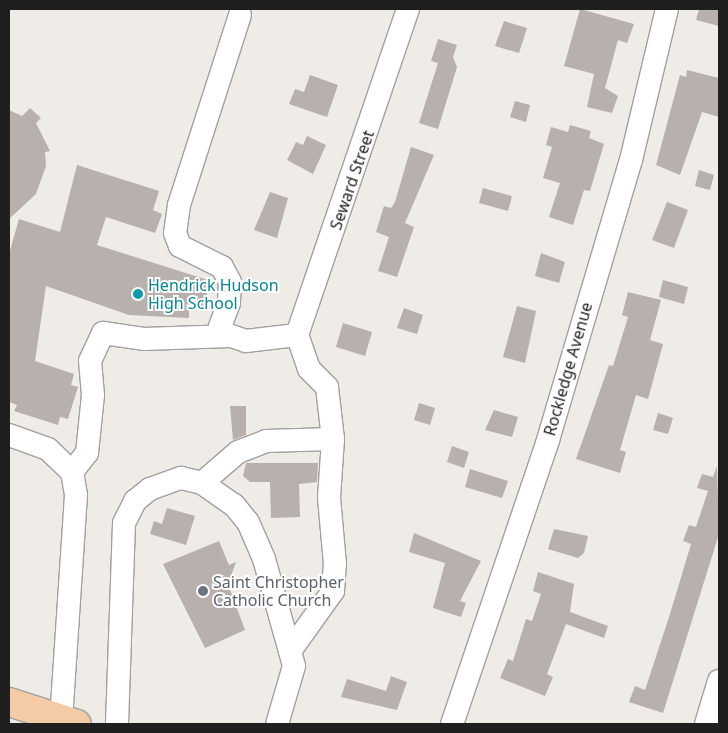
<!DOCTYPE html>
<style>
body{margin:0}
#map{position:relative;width:728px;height:733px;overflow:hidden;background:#efebe7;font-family:"Noto Sans",sans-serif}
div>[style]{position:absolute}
.building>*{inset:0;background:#b8b0ac}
.roads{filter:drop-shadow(1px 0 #a0a0a0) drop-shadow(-1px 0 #a0a0a0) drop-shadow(0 1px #a0a0a0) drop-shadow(0 -1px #a0a0a0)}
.minor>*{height:22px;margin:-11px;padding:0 11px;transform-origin:11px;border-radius:11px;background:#fff}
.major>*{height:28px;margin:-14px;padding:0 14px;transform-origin:14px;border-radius:14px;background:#f4caa7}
.dots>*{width:14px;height:14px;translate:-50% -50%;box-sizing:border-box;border:2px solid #fff;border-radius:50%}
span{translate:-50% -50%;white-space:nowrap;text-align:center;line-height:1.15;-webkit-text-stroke:4px #fff;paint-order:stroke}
.street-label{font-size:16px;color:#1f1f1f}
.culture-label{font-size:16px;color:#0d838f}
.left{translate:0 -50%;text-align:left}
.worship-label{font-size:16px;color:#5b616d}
.frame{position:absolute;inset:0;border:10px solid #1f1f1f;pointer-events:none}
</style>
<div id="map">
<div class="building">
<i style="clip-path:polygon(580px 9px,634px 24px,627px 43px,618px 40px,605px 88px,618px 96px,612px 113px,587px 107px,594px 74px,564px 66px)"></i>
<i style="clip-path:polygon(699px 9px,719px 9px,719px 26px,696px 20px)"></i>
<i style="clip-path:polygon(504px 21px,527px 28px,519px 53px,495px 46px)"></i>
<i style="clip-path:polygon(438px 39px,457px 45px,453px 57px,457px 67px,438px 129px,419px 123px,438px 63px,431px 61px)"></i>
<i style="clip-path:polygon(687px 70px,719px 78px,719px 117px,702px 112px,680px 175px,656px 165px,680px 75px,686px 77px)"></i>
<i style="clip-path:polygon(310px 75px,338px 85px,327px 117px,289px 104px,295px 89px,304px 92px)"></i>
<i style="clip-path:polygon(515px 101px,530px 105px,526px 122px,510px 117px)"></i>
<i style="clip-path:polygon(30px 108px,41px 118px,36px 123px,50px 151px,45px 152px,46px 166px,36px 194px,9px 219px,9px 110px,22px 116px)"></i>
<i style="clip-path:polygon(570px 125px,591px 131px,589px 138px,604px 144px,590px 191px,584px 190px,573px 225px,549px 217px,560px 183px,543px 178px,552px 147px,546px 145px,551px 127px,568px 132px)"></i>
<i style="clip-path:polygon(307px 136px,326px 145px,313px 174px,287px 160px,296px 142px,303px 145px)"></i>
<i style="clip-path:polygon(411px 147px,434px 155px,405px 223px,414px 227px,397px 277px,378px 271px,389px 237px,376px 232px,384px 206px,391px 208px,395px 202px)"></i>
<i style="clip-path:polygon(77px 165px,159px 191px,153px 210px,162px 214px,155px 233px,106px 217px,97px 245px,211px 281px,203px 307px,189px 302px,189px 318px,129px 315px,46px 286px,35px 361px,74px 374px,71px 385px,78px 387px,68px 419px,60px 417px,58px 425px,14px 411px,17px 405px,9px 402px,9px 254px,19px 219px,60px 232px)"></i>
<i style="clip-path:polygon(699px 170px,714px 175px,710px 190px,695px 186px)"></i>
<i style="clip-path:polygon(483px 188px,512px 196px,508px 211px,479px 203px)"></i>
<i style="clip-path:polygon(270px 192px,288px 198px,277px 238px,254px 230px)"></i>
<i style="clip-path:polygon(667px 202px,688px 210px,674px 248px,652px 240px)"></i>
<i style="clip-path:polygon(541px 253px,565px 262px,559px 283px,535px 276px)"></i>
<i style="clip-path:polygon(663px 280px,688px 287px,684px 304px,659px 297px)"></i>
<i style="clip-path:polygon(628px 292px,661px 300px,650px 340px,663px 344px,648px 399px,636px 395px,620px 450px,626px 452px,620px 473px,576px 459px,609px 365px,613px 366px,628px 317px,622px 315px)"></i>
<i style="clip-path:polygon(517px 306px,536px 311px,525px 363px,503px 357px)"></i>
<i style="clip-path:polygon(404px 308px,423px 315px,417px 334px,397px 328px)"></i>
<i style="clip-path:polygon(343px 323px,372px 332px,365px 356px,336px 347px)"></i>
<i style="clip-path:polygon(419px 403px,435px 408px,430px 425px,414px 420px)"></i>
<i style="clip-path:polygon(230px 406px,246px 406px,246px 435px,233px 440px)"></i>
<i style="clip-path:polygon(494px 410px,518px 417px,512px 437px,485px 430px)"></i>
<i style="clip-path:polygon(658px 413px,673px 418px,668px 434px,653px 430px)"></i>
<i style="clip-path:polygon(452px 446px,469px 452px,464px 468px,447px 462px)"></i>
<i style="clip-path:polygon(246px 463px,318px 463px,317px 482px,299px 484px,300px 517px,271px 518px,270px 482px,250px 482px,243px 476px)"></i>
<i style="clip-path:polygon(717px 466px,719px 534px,663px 713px,629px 702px,635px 686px,645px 690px,670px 614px,691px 544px,683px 541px,689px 525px,696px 527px,708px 491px,697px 488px,702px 474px,713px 477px)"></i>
<i style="clip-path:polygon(470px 469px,508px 481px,502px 498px,465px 487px)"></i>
<i style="clip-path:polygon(167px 508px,195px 516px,186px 545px,150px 534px,154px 521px,162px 524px)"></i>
<i style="clip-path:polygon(554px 529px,588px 536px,584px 553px,578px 558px,548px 549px)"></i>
<i style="clip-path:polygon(414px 533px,481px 561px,460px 601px,466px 603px,461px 617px,433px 608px,445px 563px,409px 552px)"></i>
<i style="clip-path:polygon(219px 541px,229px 565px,236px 562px,228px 584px,245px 630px,205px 648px,163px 564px)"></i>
<i style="clip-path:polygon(538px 572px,574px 584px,570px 612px,608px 626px,604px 638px,566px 624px,547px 674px,553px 677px,545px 696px,500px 678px,508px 659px,513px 661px,526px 619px,532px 621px,541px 594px,533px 591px)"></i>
<i style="clip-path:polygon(391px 676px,407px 682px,397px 710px,341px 697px,347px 679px,386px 691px)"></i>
</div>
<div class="roads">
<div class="minor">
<i style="left:240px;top:15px;width:200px;rotate:107.8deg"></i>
<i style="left:179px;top:205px;width:28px;rotate:98deg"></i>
<i style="left:175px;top:233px;width:14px;rotate:69deg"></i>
<i style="left:180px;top:246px;width:47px;rotate:26.6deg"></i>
<i style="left:222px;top:267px;width:17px;rotate:62deg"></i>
<i style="left:230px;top:282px;width:21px;rotate:93deg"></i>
<i style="left:229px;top:303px;width:26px;rotate:111deg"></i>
<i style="left:220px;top:327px;width:11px;rotate:45deg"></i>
<i style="left:228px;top:335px;width:19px;rotate:18deg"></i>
<i style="left:246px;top:341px;width:51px;rotate:-6.7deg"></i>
<i style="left:9px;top:435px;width:41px;rotate:19.7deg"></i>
<i style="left:48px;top:449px;width:33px;rotate:44deg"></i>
<i style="left:72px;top:472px;width:23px;rotate:80deg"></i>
<i style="left:76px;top:495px;width:225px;rotate:93.8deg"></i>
<i style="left:72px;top:472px;width:24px;rotate:-52deg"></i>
<i style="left:87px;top:453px;width:58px;rotate:-84.1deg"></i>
<i style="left:93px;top:395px;width:34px;rotate:-95deg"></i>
<i style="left:90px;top:361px;width:31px;rotate:-65deg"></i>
<i style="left:103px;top:333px;width:41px;rotate:8.3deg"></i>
<i style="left:144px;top:339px;width:87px;rotate:-2deg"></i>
<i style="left:202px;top:483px;width:48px;rotate:-40.7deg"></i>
<i style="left:238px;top:452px;width:30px;rotate:-21deg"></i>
<i style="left:266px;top:441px;width:67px;rotate:-1.7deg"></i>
<i style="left:290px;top:651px;width:74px;rotate:-54.4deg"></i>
<i style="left:333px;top:591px;width:27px;rotate:-86deg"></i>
<i style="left:335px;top:564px;width:66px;rotate:-95.2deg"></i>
<i style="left:329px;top:498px;width:59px;rotate:-86.1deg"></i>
<i style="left:333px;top:439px;width:52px;rotate:-96.6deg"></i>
<i style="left:327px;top:387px;width:25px;rotate:-135deg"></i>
<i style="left:309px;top:369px;width:36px;rotate:-109deg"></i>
<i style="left:297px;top:335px;width:344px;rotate:-71.2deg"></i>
<i style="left:117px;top:724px;width:201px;rotate:-88deg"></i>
<i style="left:124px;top:523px;width:25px;rotate:-63deg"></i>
<i style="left:135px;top:501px;width:19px;rotate:-39deg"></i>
<i style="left:150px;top:489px;width:33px;rotate:-20deg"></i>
<i style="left:181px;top:478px;width:22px;rotate:13deg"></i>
<i style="left:202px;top:483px;width:39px;rotate:35deg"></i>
<i style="left:234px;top:505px;width:22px;rotate:51deg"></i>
<i style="left:248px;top:522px;width:40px;rotate:66.6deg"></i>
<i style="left:264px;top:559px;width:111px;rotate:74.3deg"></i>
<i style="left:294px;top:666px;width:60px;rotate:106.3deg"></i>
<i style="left:452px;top:724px;width:300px;rotate:-71.3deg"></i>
<i style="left:548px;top:440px;width:292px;rotate:-73.5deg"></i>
<i style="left:631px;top:160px;width:155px;rotate:-76.6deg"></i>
<i style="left:706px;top:724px;width:45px;rotate:-73.2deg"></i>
</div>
<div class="major">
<i style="left:9px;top:702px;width:71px;rotate:17.9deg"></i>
</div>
</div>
<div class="dots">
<i style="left:138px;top:294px;background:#0f9aa8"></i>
<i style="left:203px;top:591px;background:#6b7280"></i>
</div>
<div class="street-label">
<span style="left:352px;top:180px;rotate:-71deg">Seward Street</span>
<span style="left:568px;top:369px;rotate:-74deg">Rockledge Avenue</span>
</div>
<div class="culture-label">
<span class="left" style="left:148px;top:294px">Hendrick Hudson<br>High School</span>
</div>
<div class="worship-label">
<span class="left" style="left:213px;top:591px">Saint Christopher<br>Catholic Church</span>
</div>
<div class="frame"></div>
</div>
